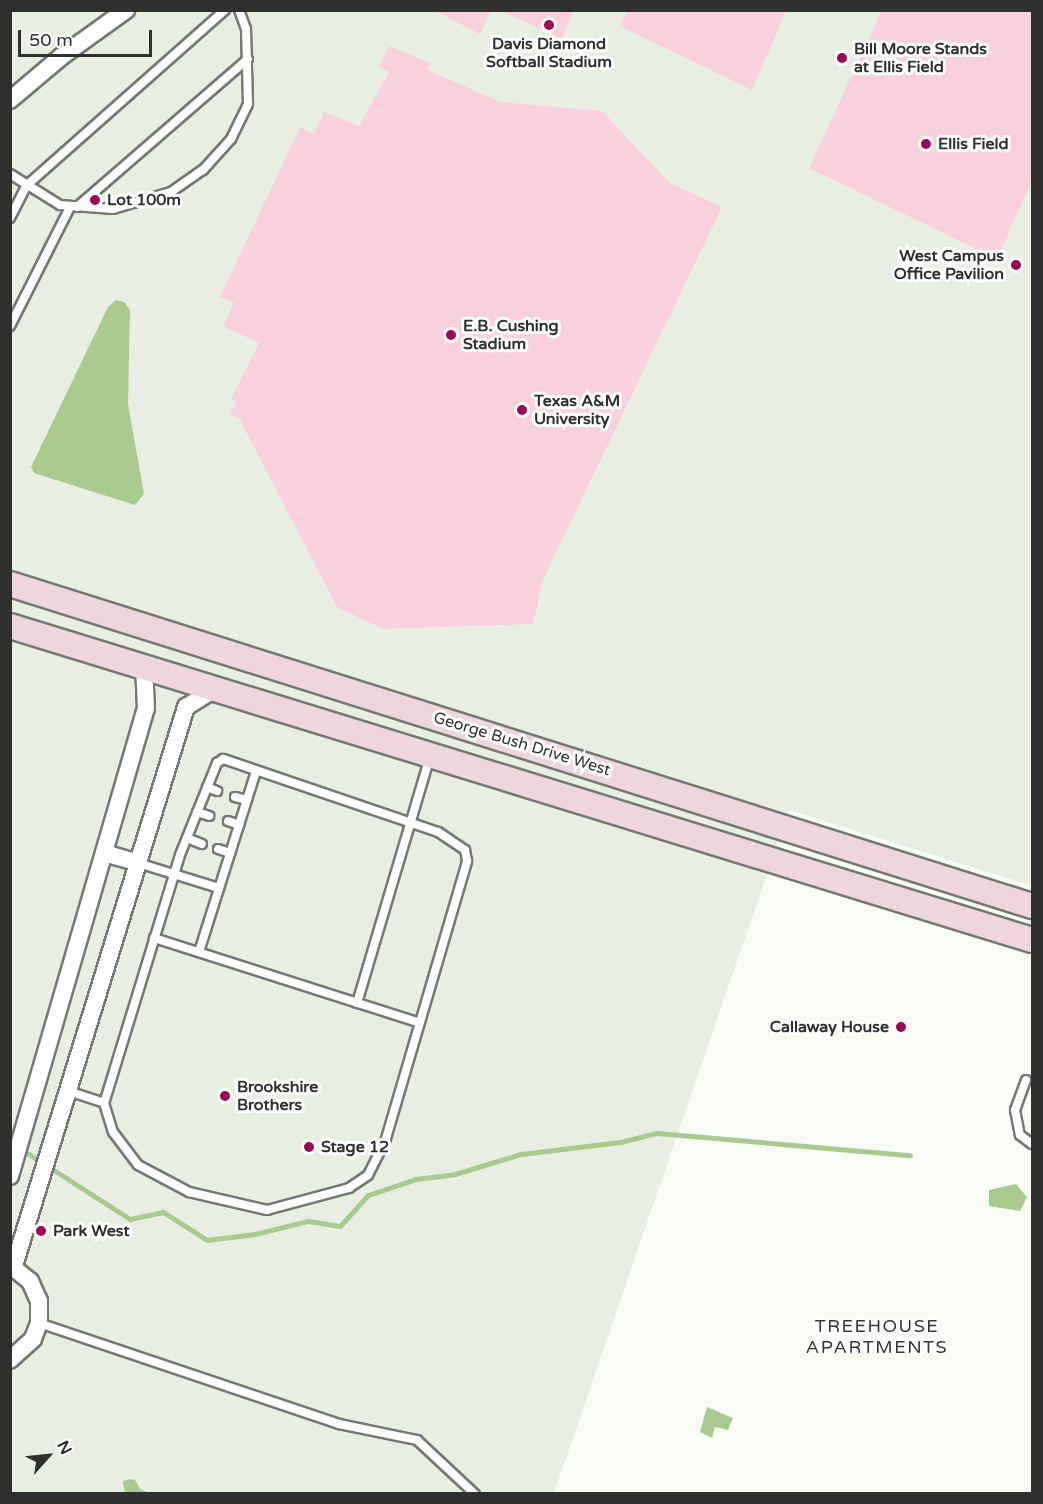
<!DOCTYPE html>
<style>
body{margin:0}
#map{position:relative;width:1043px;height:1504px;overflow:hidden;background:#f8fcf5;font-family:"Varela Round",sans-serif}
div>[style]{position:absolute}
.built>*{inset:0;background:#e8efe2}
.green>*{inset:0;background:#f9d1dc}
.water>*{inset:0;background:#aacb8f}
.stream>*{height:5px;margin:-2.5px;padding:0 2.5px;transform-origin:2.5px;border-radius:2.5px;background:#aacb8f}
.roads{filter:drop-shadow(2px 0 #757973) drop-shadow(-2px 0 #757973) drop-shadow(0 2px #757973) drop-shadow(0 -2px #757973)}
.service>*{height:8px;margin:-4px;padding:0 4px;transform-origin:4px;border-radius:4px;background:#fff}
.minor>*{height:16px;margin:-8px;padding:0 8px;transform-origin:8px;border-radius:8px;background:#fff}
.secondary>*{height:24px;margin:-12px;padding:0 12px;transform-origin:12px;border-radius:12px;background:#efd6de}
.dots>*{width:16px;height:16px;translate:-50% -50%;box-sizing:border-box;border:3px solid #fff;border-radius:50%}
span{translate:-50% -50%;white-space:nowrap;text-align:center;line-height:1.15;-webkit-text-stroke:6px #fff;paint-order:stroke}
.poi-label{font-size:16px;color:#2f302e;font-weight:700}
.left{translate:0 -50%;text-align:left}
.right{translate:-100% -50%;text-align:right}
.street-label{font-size:16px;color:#2f302e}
.neighbourhood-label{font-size:18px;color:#343732;letter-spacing:1.5px}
.frame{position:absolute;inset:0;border:12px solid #2f302e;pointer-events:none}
.north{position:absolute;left:18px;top:1426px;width:60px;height:60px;-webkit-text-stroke:4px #fff;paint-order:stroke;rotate:63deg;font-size:16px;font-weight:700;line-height:24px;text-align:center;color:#2f302e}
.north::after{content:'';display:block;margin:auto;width:21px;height:27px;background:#2f302e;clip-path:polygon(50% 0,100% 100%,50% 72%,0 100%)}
.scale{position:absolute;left:18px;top:30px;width:134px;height:27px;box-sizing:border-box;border:3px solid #2f302e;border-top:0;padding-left:8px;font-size:18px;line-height:21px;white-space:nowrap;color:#2f302e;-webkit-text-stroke:4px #fff;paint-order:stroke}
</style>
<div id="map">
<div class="built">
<i style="clip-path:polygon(10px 11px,1032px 11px,1032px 886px,789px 810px,554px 1493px,11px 1493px)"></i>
</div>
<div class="green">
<i style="clip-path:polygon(882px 10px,1032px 11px,1032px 180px,997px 259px,809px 168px)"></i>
<i style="clip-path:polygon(435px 11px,491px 11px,480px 34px)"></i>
<i style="clip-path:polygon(502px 11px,573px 11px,562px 39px)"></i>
<i style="clip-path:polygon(627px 11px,627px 10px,786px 11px,752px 90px,620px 26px)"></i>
<i style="clip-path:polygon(389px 46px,430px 63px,428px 70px,500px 102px,602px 111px,670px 183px,722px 207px,543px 580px,533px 624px,383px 629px,337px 607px,239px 418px,230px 414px,236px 402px,231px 399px,259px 343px,223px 326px,234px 303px,220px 297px,300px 127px,314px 134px,324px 112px,359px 126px,389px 72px,379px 67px)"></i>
</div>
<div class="water">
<i style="clip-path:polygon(116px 300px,124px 302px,130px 310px,128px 404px,144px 494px,135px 505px,34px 473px,31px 467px,108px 307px)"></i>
<i style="clip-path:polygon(1016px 1184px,1027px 1197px,1020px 1211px,989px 1206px,989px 1190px)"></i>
<i style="clip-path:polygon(707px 1407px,733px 1418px,728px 1430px,715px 1427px,712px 1438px,700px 1432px)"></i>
<i style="clip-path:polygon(129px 1479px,135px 1480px,140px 1489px,150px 1493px,125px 1493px,123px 1481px)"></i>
</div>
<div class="stream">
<i style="left:10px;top:1142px;width:143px;rotate:32.7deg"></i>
<i style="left:130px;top:1219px;width:34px;rotate:-12deg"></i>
<i style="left:163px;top:1212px;width:52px;rotate:32.5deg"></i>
<i style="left:207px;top:1240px;width:48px;rotate:-7.1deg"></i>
<i style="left:255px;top:1234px;width:55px;rotate:-13.8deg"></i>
<i style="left:308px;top:1221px;width:32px;rotate:9deg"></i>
<i style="left:340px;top:1226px;width:42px;rotate:-47.9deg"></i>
<i style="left:368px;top:1195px;width:51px;rotate:-18.4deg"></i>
<i style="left:416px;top:1179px;width:39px;rotate:-7deg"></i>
<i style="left:455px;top:1174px;width:69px;rotate:-16.9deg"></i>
<i style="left:521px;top:1154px;width:100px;rotate:-6.9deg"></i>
<i style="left:620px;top:1142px;width:38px;rotate:-14deg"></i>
<i style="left:657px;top:1133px;width:254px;rotate:5deg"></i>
</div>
<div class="roads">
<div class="service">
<i style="left:10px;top:174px;width:59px;rotate:31.8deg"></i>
<i style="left:60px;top:205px;width:53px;rotate:4.3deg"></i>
<i style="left:113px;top:209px;width:60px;rotate:-16.3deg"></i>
<i style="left:171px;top:192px;width:39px;rotate:-35deg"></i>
<i style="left:203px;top:170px;width:42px;rotate:-47.9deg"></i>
<i style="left:231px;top:139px;width:39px;rotate:-64deg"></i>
<i style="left:248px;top:104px;width:75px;rotate:-91.5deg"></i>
<i style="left:246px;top:29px;width:20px;rotate:-110deg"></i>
<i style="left:77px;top:207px;width:226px;rotate:-40.9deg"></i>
<i style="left:10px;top:218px;width:36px;rotate:-63deg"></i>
<i style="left:26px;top:186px;width:266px;rotate:-41.5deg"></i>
<i style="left:10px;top:326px;width:133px;rotate:-63.2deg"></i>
<i style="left:207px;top:787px;width:11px;rotate:22deg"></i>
<i style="left:235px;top:797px;width:12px;rotate:14deg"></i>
<i style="left:197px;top:812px;width:13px;rotate:18deg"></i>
<i style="left:228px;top:821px;width:12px;rotate:20deg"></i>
<i style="left:187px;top:838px;width:16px;rotate:22deg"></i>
<i style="left:218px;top:849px;width:13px;rotate:18deg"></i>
<i style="left:138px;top:863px;width:85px;rotate:17.2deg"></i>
<i style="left:154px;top:938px;width:279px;rotate:17.7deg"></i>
<i style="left:199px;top:952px;width:190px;rotate:-72.5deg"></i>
<i style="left:357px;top:1003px;width:258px;rotate:-73.5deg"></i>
<i style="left:1026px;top:1080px;width:32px;rotate:110deg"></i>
<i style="left:1015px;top:1110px;width:25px;rotate:79deg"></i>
<i style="left:1020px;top:1135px;width:15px;rotate:37deg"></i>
<i style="left:68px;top:1091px;width:38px;rotate:18deg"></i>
<i style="left:104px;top:1103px;width:30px;rotate:73deg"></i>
<i style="left:113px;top:1132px;width:41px;rotate:52.9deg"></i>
<i style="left:138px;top:1165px;width:58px;rotate:27.9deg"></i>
<i style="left:189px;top:1192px;width:80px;rotate:13deg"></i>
<i style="left:267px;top:1210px;width:85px;rotate:-15deg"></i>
<i style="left:349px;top:1188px;width:23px;rotate:-34deg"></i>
<i style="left:368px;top:1175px;width:37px;rotate:-63deg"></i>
<i style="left:385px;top:1142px;width:293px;rotate:-73.7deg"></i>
<i style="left:467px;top:861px;width:11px;rotate:-100deg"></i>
<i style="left:465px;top:850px;width:32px;rotate:-146deg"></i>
<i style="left:438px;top:832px;width:227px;rotate:-161.2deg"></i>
<i style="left:223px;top:759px;width:7px;rotate:146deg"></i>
<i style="left:217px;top:763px;width:99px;rotate:111.9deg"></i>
<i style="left:180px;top:855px;width:259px;rotate:107deg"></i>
<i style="left:39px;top:1323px;width:317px;rotate:18.6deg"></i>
<i style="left:339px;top:1424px;width:80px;rotate:11.6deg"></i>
<i style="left:417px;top:1440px;width:79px;rotate:43deg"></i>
</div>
<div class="minor">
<i style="left:10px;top:100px;width:68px;rotate:-40.2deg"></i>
<i style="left:62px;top:56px;width:79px;rotate:-35.7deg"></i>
<i style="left:104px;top:853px;width:35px;rotate:16deg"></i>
<i style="left:10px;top:1176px;width:487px;rotate:-73.8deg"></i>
<i style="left:146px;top:708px;width:43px;rotate:-92.7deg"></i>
<i style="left:10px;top:1265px;width:26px;rotate:39deg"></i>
<i style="left:30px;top:1281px;width:22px;rotate:66deg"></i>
<i style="left:39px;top:1301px;width:22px;rotate:90deg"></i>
<i style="left:39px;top:1323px;width:17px;rotate:111deg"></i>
<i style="left:33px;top:1339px;width:31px;rotate:138deg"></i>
<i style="left:14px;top:1266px;width:585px;rotate:-72.9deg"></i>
<i style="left:186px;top:707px;width:36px;rotate:-32deg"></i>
</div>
<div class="secondary">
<i style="left:10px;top:584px;width:1072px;rotate:17.49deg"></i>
<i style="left:10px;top:626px;width:1069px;rotate:17.08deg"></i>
</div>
</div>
<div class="dots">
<i style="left:549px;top:25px;background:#9d0854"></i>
<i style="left:842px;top:58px;background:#9d0854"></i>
<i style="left:926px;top:144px;background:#9d0854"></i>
<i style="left:95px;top:200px;background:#9d0854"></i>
<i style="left:1016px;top:265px;background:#9d0854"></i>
<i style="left:451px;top:335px;background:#9d0854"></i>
<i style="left:522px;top:410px;background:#9d0854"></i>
<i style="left:901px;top:1027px;background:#9d0854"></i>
<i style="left:225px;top:1096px;background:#9d0854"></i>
<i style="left:309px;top:1147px;background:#9d0854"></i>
<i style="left:41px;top:1231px;background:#9d0854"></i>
</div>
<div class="poi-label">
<span style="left:549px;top:53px">Davis Diamond<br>Softball Stadium</span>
<span class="left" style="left:854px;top:58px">Bill Moore Stands<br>at Ellis Field</span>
<span class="left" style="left:938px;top:144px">Ellis Field</span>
<span class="left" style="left:107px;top:200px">Lot 100m</span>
<span class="right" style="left:1004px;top:265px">West Campus<br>Office Pavilion</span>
<span class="left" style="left:463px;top:335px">E.B. Cushing<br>Stadium</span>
<span class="left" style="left:534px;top:410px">Texas A&amp;M<br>University</span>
<span class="right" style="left:889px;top:1027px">Callaway House</span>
<span class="left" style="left:237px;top:1096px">Brookshire<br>Brothers</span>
<span class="left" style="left:321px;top:1147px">Stage 12</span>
<span class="left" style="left:53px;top:1231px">Park West</span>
</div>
<div class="street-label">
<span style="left:522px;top:744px;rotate:17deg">George Bush Drive West</span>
</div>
<div class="neighbourhood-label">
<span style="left:877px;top:1337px">TREEHOUSE<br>APARTMENTS</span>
</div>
<div class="frame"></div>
<div class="north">N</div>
<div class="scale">50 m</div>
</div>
